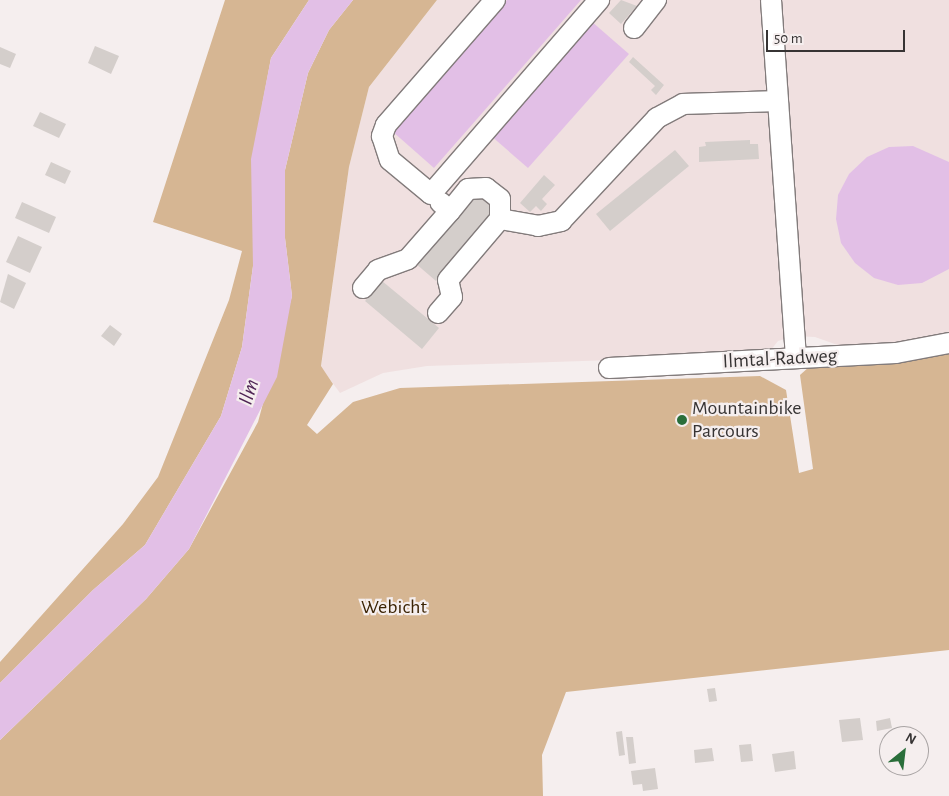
<!DOCTYPE html>
<style>
body{margin:0}
#map{position:relative;width:949px;height:796px;overflow:hidden;background:#f5eeee;font-family:"Alegreya Sans",sans-serif}
div>[style]{position:absolute}
.built>*{inset:0;background:#f0e0e0}
.green>*{inset:0;background:#d6b693}
.water>*{inset:0;background:#e2bfe6}
.building>*{inset:0;background:#d4cecb}
.roads{filter:drop-shadow(1px 0 #827b7b) drop-shadow(-1px 0 #827b7b) drop-shadow(0 1px #827b7b) drop-shadow(0 -1px #827b7b)}
.minor>*{height:20px;margin:-10px;padding:0 10px;transform-origin:10px;border-radius:10px;background:#fff}
.dots>*{width:14px;height:14px;translate:-50% -50%;box-sizing:border-box;border:2px solid #f5eeee;border-radius:50%}
span{translate:-50% -50%;white-space:nowrap;text-align:center;line-height:1.15;-webkit-text-stroke:4.5px #f5eeee;paint-order:stroke}
.street-label{font-size:20px;color:#373434}
.poi-label{font-size:20px;color:#373434}
.left{translate:0 -50%;text-align:left}
.park-label{font-size:20px;color:#3b2304}
.water-label{font-size:21px;color:#502656;font-style:italic}
.north{position:absolute;left:879px;top:726px;width:50px;height:50px;box-sizing:border-box;background:#f5eeee;border:1px solid #a9a4a4;border-radius:50%;rotate:29deg;font-size:14px;font-weight:700;line-height:20px;text-align:center;color:#373434}
.north::after{content:'';display:block;margin:auto;width:18px;height:22px;background:#2a6e3a;clip-path:polygon(50% 0,100% 100%,50% 72%,0 100%)}
.scale{position:absolute;left:766px;top:30px;width:139px;height:22px;box-sizing:border-box;border:2px solid #373434;border-top:0;padding-left:6px;font-size:15px;line-height:18px;white-space:nowrap;color:#373434;-webkit-text-stroke:4px #f5eeee;paint-order:stroke}
</style>
<div id="map">
<div class="built">
<i style="clip-path:polygon(437px 0,949px 0,949px 338px,846px 348px,815px 337px,794px 336px,778px 341px,767px 355px,427px 366px,383px 373px,340px 393px,321px 367px,349px 167px,369px 87px)"></i>
</div>
<div class="green">
<i style="clip-path:polygon(225px 0,309px 0,271px 58px,262px 106px,253px 266px,242px 347px,221px 416px,145px 545px,93px 590px,0 683px,0 662px,123px 524px,158px 477px,229px 300px,242px 251px,153px 222px)"></i>
<i style="clip-path:polygon(353px 0,437px 0,369px 87px,349px 167px,321px 366px,333px 384px,307px 425px,317px 434px,353px 402px,400px 388px,760px 376px,786px 390px,799px 473px,813px 469px,800px 375px,809px 367px,949px 351px,949px 650px,566px 692px,542px 755px,543px 796px,0 796px,0 740px,146px 599px,189px 549px,258px 422px,292px 296px,285px 238px,285px 170px,308px 73px,329px 30px)"></i>
</div>
<div class="water">
<i style="clip-path:polygon(309px 0,353px 0,329px 30px,308px 73px,285px 170px,285px 238px,292px 296px,277px 377px,189px 549px,146px 599px,0 740px,0 683px,93px 590px,145px 545px,221px 416px,242px 347px,253px 266px,251px 159px,271px 58px)"></i>
<i style="clip-path:polygon(507px 0,581px 0,434px 168px,392px 131px)"></i>
<i style="clip-path:polygon(591px 21px,629px 54px,528px 168px,490px 135px)"></i>
<i style="clip-path:polygon(913px 146px,949px 162px,949px 269px,922px 283px,898px 285px,874px 278px,855px 263px,841px 243px,836px 219px,838px 195px,849px 174px,867px 157px,889px 147px)"></i>
</div>
<div class="building">
<i style="clip-path:polygon(621px 0,637px 6px,621px 24px,609px 13px)"></i>
<i style="clip-path:polygon(95px 46px,119px 56px,111px 74px,88px 63px)"></i>
<i style="clip-path:polygon(0 47px,16px 54px,10px 68px,0 64px)"></i>
<i style="clip-path:polygon(633px 57px,664px 85px,656px 95px,651px 90px,655px 86px,629px 62px)"></i>
<i style="clip-path:polygon(40px 112px,66px 124px,59px 138px,33px 126px)"></i>
<i style="clip-path:polygon(750px 140px,750px 144px,758px 144px,759px 159px,699px 162px,699px 147px,706px 146px,705px 142px)"></i>
<i style="clip-path:polygon(675px 150px,689px 166px,610px 231px,596px 214px)"></i>
<i style="clip-path:polygon(51px 162px,71px 171px,65px 184px,45px 175px)"></i>
<i style="clip-path:polygon(544px 175px,555px 185px,542px 199px,547px 204px,541px 211px,536px 206px,530px 212px,520px 203px)"></i>
<i style="clip-path:polygon(483px 195px,491px 202px,492px 215px,436px 281px,415px 263px,471px 196px)"></i>
<i style="clip-path:polygon(22px 202px,56px 217px,49px 233px,15px 218px)"></i>
<i style="clip-path:polygon(18px 236px,42px 247px,30px 273px,6px 262px)"></i>
<i style="clip-path:polygon(8px 274px,26px 283px,14px 309px,0 302px)"></i>
<i style="clip-path:polygon(382px 281px,439px 328px,422px 349px,365px 301px)"></i>
<i style="clip-path:polygon(110px 325px,122px 334px,114px 346px,101px 336px)"></i>
<i style="clip-path:polygon(715px 688px,717px 701px,709px 702px,707px 689px)"></i>
<i style="clip-path:polygon(860px 718px,863px 740px,842px 742px,839px 720px)"></i>
<i style="clip-path:polygon(890px 718px,892px 728px,877px 731px,876px 721px)"></i>
<i style="clip-path:polygon(622px 731px,625px 755px,619px 756px,616px 732px)"></i>
<i style="clip-path:polygon(626px 737px,633px 737px,636px 763px,629px 764px)"></i>
<i style="clip-path:polygon(751px 744px,753px 761px,741px 762px,739px 745px)"></i>
<i style="clip-path:polygon(712px 748px,714px 761px,695px 763px,694px 750px)"></i>
<i style="clip-path:polygon(794px 751px,796px 769px,775px 772px,772px 754px)"></i>
<i style="clip-path:polygon(655px 768px,658px 789px,643px 791px,642px 784px,633px 785px,631px 771px)"></i>
</div>
<div class="roads">
<div class="minor">
<i style="left:495px;top:0;width:166px;rotate:131.1deg"></i>
<i style="left:386px;top:125px;width:12px;rotate:110deg"></i>
<i style="left:382px;top:136px;width:25px;rotate:72deg"></i>
<i style="left:390px;top:160px;width:53px;rotate:39.7deg"></i>
<i style="left:431px;top:194px;width:257px;rotate:-49.1deg"></i>
<i style="left:771px;top:0;width:358px;rotate:86deg"></i>
<i style="left:634px;top:28px;width:36px;rotate:-52deg"></i>
<i style="left:500px;top:219px;width:39px;rotate:10deg"></i>
<i style="left:538px;top:226px;width:24px;rotate:-12deg"></i>
<i style="left:561px;top:221px;width:141px;rotate:-47deg"></i>
<i style="left:657px;top:118px;width:30px;rotate:-28deg"></i>
<i style="left:683px;top:104px;width:95px;rotate:-1.8deg"></i>
<i style="left:363px;top:288px;width:23px;rotate:-50deg"></i>
<i style="left:378px;top:270px;width:32px;rotate:-20deg"></i>
<i style="left:408px;top:259px;width:64px;rotate:-48.8deg"></i>
<i style="left:450px;top:211px;width:13px;rotate:-138deg"></i>
<i style="left:438px;top:313px;width:21px;rotate:-49deg"></i>
<i style="left:452px;top:297px;width:17px;rotate:-103deg"></i>
<i style="left:448px;top:280px;width:80px;rotate:-49.6deg"></i>
<i style="left:500px;top:219px;width:20px;rotate:-90deg"></i>
<i style="left:500px;top:199px;width:18px;rotate:-142deg"></i>
<i style="left:486px;top:188px;width:18px;rotate:177deg"></i>
<i style="left:468px;top:189px;width:28px;rotate:129deg"></i>
<i style="left:609px;top:368px;width:287px;rotate:-3deg"></i>
<i style="left:896px;top:353px;width:54px;rotate:-10.7deg"></i>
</div>
</div>
<div class="dots">
<i style="left:682px;top:420px;background:#2a6e3a"></i>
</div>
<div class="street-label">
<span style="left:780px;top:359px;rotate:-3deg">Ilmtal-Radweg</span>
</div>
<div class="poi-label">
<span class="left" style="left:692px;top:420px">Mountainbike<br>Parcours</span>
</div>
<div class="park-label">
<span style="left:394px;top:607px">Webicht</span>
</div>
<div class="water-label">
<span style="left:249px;top:392px;rotate:-72deg">Ilm</span>
</div>
<div class="north">N</div>
<div class="scale">50 m</div>
</div>
